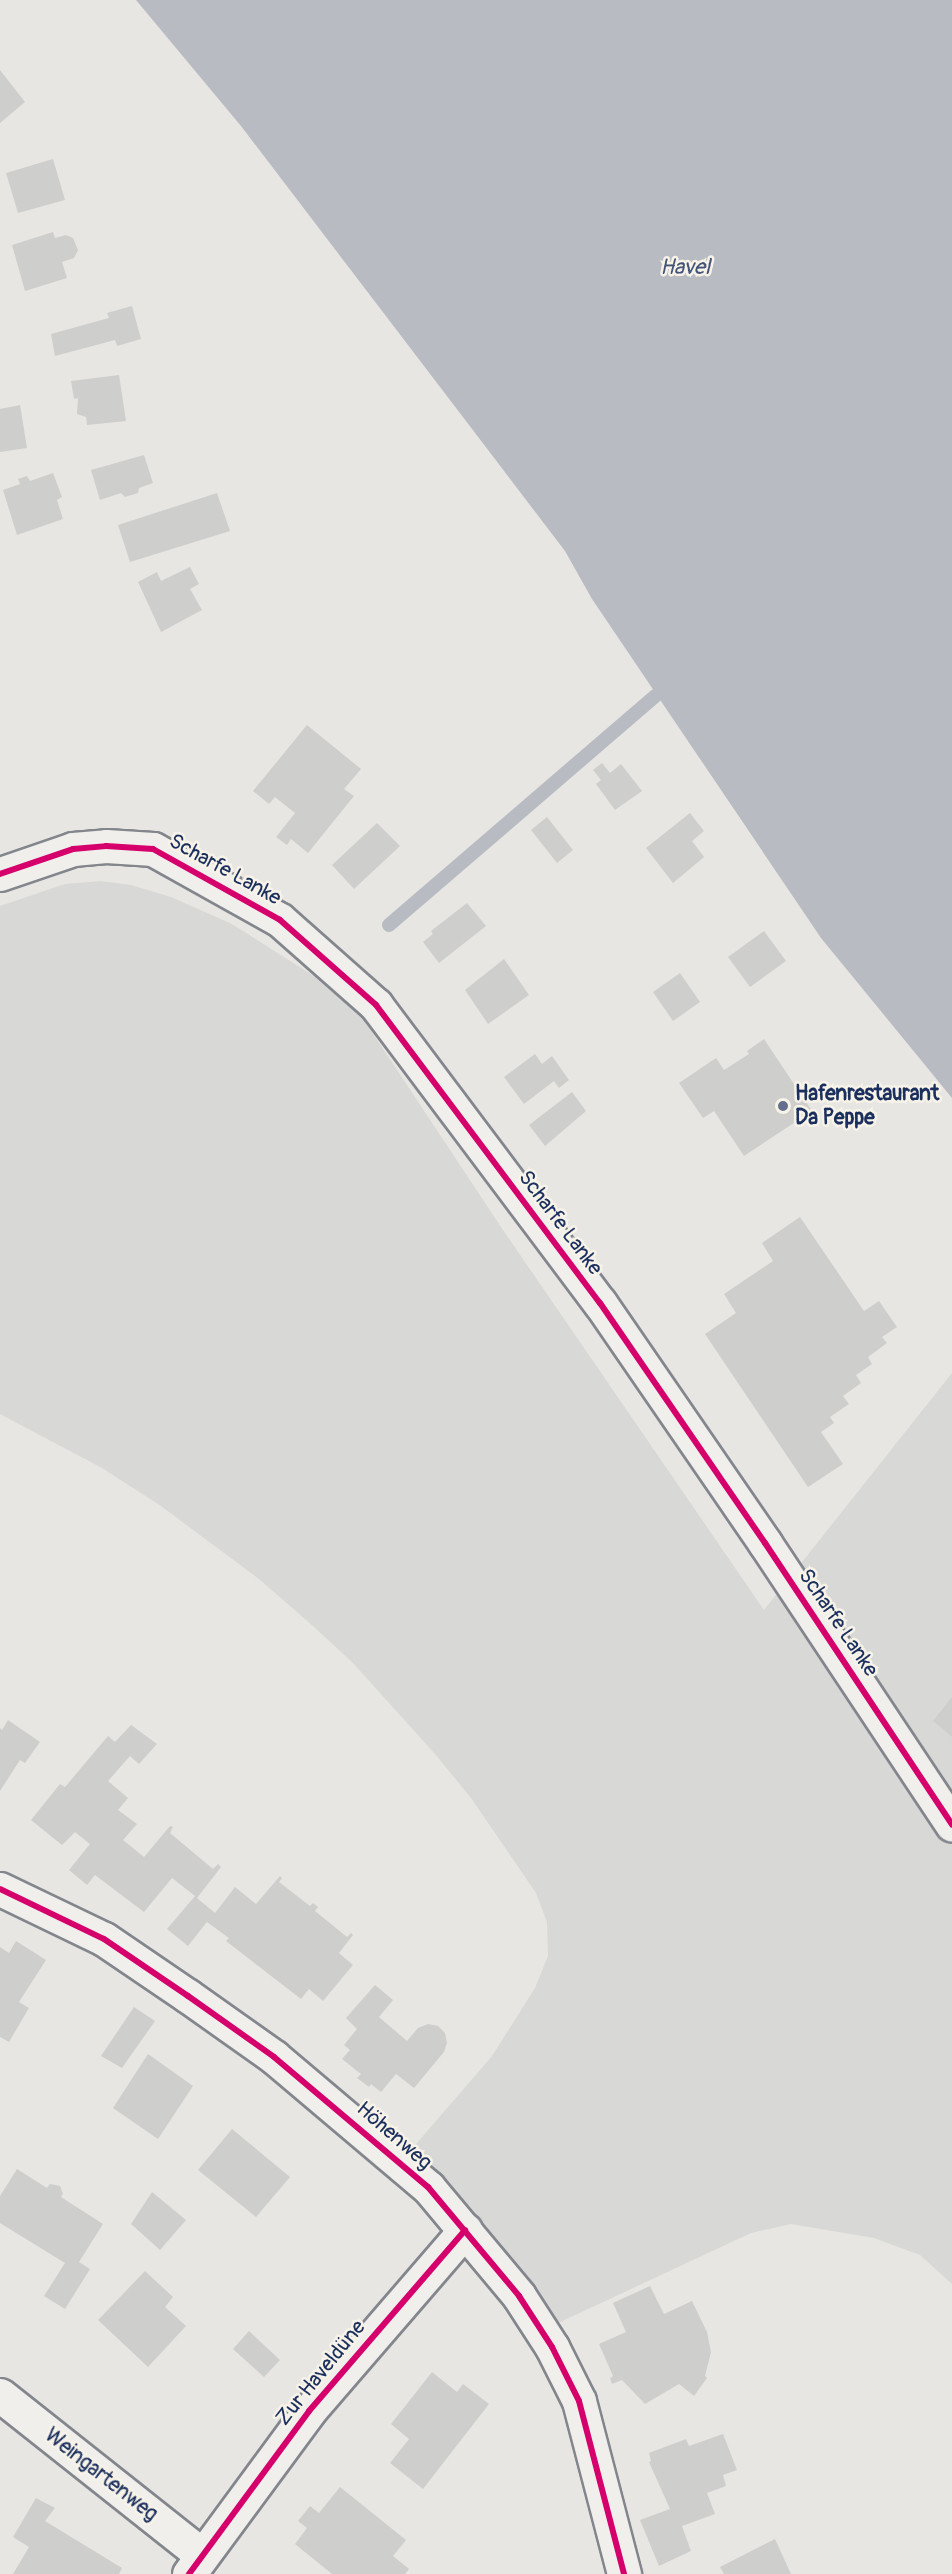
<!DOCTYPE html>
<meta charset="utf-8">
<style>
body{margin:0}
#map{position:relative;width:952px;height:2574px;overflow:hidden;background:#e8e6e2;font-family:Pangolin,sans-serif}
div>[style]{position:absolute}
.built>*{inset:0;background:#d8d8d6}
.water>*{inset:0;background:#b8bbc2}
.stream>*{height:14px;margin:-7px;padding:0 7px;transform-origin:7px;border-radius:7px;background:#b8bbc2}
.building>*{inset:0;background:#cececd}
.roads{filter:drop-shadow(2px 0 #83868d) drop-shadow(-2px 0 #83868d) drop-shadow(0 2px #83868d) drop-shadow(0 -2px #83868d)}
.street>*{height:33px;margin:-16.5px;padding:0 16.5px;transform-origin:16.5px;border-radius:16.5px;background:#f0efeb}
.cycleway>*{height:6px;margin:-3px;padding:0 3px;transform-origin:3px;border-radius:3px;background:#d6006c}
.dots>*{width:16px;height:16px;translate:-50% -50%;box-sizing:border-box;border:3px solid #f7f3e8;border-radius:50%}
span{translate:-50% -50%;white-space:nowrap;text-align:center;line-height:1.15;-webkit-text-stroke:5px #f7f3e8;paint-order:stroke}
.street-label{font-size:21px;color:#1b2f5e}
.poi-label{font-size:21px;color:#1b2f5e;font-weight:700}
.left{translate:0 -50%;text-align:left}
.water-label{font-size:22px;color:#445378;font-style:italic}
</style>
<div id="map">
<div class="built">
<i style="clip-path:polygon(101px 881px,131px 885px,171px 897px,232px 924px,325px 983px,362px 1017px,503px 1230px,764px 1610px,952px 1373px,952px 2284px,920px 2255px,874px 2238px,791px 2224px,751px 2233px,556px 2324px,495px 2238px,462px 2200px,410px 2151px,492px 2056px,535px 1988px,548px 1956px,547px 1922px,536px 1893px,471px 1798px,435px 1754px,352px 1662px,313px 1626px,259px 1579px,161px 1506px,102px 1468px,0 1414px,0 906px,65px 884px)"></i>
</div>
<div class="water">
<i style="clip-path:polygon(136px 0,952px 0,952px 1098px,821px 938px,592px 599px,565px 551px,241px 126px)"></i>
</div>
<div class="stream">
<i style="left:389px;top:925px;width:352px;rotate:-40.7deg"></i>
</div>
<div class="building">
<i style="clip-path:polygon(0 70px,25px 102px,0 123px)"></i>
<i style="clip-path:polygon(53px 159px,65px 200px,18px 213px,6px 173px)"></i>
<i style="clip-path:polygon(53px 232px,55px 238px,66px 235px,73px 238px,78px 250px,74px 258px,62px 262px,67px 278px,25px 291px,12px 245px)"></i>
<i style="clip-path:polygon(132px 306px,141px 339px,117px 346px,115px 340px,55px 356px,51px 334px,109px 318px,107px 313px)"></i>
<i style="clip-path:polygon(119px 375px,126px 421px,87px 425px,86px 417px,77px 414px,78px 398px,74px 399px,71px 381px)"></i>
<i style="clip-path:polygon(20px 405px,27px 448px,0 452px,0 409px)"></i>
<i style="clip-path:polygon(144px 455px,153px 483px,139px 488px,138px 493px,125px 497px,121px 493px,100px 500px,91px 470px)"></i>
<i style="clip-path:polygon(53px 473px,62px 497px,57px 500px,63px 519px,17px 535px,3px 490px,20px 484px,18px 479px,27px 476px,30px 481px)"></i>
<i style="clip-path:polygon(217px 493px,230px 531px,130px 562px,118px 525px)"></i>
<i style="clip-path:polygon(190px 567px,199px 584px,190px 589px,202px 610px,161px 632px,138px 582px,157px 572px,161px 581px)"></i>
<i style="clip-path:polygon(307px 725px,361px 769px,344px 789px,354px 796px,308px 853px,291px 839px,287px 845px,276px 837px,295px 813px,275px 797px,269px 804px,253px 791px)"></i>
<i style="clip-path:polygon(602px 763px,610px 773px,621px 764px,642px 791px,615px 810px,596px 784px,601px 780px,593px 770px)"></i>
<i style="clip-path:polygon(690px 813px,704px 831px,692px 841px,704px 857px,673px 883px,646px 848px)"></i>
<i style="clip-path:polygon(547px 817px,573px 850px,557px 863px,531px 830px)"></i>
<i style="clip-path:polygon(377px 823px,400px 846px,354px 889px,332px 865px)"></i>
<i style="clip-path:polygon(467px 903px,486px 926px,439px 963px,423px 942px,433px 934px,431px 931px)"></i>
<i style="clip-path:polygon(764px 931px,786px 961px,750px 987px,728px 957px)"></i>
<i style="clip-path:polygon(504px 959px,529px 995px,488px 1024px,465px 990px)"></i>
<i style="clip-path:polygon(680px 973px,700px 1002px,673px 1021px,653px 992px)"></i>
<i style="clip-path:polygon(764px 1039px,812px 1111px,744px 1156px,714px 1111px,703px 1118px,679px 1083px,716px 1058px,724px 1070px,749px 1054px,747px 1051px)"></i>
<i style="clip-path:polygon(535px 1054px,542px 1064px,552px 1056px,569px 1080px,559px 1088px,554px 1081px,524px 1104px,504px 1077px)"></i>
<i style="clip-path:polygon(572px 1092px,586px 1111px,545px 1146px,529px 1125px)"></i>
<i style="clip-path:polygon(800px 1217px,864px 1311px,879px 1301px,897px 1327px,882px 1337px,887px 1343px,868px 1357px,872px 1364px,856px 1375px,861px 1383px,843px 1396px,849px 1404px,830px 1417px,834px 1423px,821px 1432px,843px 1464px,808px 1487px,705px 1334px,736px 1313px,724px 1294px,773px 1261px,762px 1243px)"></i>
<i style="clip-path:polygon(952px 1697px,952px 1737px,933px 1721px)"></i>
<i style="clip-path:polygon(8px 1720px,40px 1742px,25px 1763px,20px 1760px,0 1791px,0 1728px,2px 1730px)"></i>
<i style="clip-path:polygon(131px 1725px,157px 1744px,139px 1764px,130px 1756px,108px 1781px,128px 1798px,118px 1810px,137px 1824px,123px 1840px,144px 1857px,170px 1826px,173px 1827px,170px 1833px,213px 1869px,218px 1864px,221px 1867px,197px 1898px,215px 1913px,235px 1887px,256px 1904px,280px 1876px,282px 1878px,279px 1882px,310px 1906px,313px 1903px,318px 1907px,315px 1911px,347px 1937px,351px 1933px,353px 1935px,339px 1953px,353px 1965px,323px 2001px,309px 1989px,301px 1999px,226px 1941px,229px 1938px,207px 1922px,188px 1946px,167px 1929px,195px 1896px,172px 1878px,144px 1912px,95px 1875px,87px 1885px,69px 1870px,90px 1844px,75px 1832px,62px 1845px,31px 1820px,60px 1784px,65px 1787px,108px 1736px,115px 1742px)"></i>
<i style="clip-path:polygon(16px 1941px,46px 1960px,19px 2002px,29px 2008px,9px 2042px,0 2037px,0 1947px,9px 1953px)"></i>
<i style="clip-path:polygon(375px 1985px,393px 2000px,379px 2017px,407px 2041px,418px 2028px,428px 2024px,438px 2026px,445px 2033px,447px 2043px,444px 2052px,414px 2088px,396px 2074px,381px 2092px,371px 2084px,369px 2087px,357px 2078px,361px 2074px,342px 2059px,350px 2050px,344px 2045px,357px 2029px,346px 2018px)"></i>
<i style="clip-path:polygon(134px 2007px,155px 2021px,122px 2068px,101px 2056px)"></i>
<i style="clip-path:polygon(148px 2054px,193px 2086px,158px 2139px,113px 2108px)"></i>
<i style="clip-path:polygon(232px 2129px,290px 2177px,256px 2217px,198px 2170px)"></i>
<i style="clip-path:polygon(17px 2169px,47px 2188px,50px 2184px,60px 2186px,63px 2194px,61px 2197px,103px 2224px,79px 2262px,90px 2269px,65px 2309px,44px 2296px,65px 2263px,0 2223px,0 2196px)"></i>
<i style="clip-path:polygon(152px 2192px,186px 2220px,160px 2250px,131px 2224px)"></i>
<i style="clip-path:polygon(145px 2271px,173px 2297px,165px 2307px,186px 2326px,148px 2367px,98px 2320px)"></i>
<i style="clip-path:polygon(650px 2286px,664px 2314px,692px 2301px,707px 2332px,711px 2352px,705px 2376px,707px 2378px,694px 2396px,679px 2384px,645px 2404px,622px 2380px,612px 2384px,610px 2378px,613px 2376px,599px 2344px,626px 2332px,613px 2303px)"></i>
<i style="clip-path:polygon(249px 2331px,280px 2360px,264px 2377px,233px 2349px)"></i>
<i style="clip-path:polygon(432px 2372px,457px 2392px,463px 2384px,489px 2404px,423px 2489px,390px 2463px,409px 2439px,391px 2424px)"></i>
<i style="clip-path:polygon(723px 2434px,737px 2470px,723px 2475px,726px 2486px,707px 2493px,715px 2514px,682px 2526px,691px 2551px,659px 2566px,640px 2520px,670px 2509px,649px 2462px,651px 2461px,649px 2453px,686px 2439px,689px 2446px)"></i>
<i style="clip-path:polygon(340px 2487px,406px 2540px,393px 2556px,409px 2569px,405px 2574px,332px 2574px,295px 2544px,307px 2528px,298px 2521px,310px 2506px,319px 2513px)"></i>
<i style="clip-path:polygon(36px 2498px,55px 2508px,45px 2521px,122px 2568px,119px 2574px,13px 2574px,29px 2547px,13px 2537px)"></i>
<i style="clip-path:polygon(775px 2539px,791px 2574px,724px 2574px,720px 2567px)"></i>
</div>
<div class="roads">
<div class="street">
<i style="left:0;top:874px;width:77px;rotate:-18.9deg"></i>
<i style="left:73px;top:849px;width:33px;rotate:-5deg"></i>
<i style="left:106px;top:846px;width:47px;rotate:3.7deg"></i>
<i style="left:153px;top:849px;width:145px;rotate:29.2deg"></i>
<i style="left:280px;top:920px;width:128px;rotate:41.5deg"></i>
<i style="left:376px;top:1005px;width:373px;rotate:53.1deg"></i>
<i style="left:600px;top:1303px;width:291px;rotate:55.5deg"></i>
<i style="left:765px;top:1543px;width:338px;rotate:56.4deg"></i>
<i style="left:0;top:1889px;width:115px;rotate:25.7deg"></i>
<i style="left:104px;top:1939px;width:102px;rotate:34.2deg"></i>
<i style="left:188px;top:1996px;width:105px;rotate:35.3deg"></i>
<i style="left:274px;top:2057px;width:202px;rotate:40.2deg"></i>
<i style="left:428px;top:2187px;width:142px;rotate:50.1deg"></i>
<i style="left:519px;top:2296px;width:61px;rotate:57.1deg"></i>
<i style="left:552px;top:2347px;width:60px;rotate:63.4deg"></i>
<i style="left:579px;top:2401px;width:179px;rotate:75.4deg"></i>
<i style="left:0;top:2395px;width:258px;rotate:38.4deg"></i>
<i style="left:189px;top:2574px;width:202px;rotate:-53.6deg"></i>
<i style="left:309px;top:2411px;width:239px;rotate:-49.2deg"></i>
</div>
</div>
<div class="cycleway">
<i style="left:0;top:874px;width:77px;rotate:-18.9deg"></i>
<i style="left:73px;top:849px;width:33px;rotate:-5deg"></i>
<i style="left:106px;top:846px;width:47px;rotate:3.7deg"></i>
<i style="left:153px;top:849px;width:145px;rotate:29.2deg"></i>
<i style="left:280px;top:920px;width:128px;rotate:41.5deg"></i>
<i style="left:376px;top:1005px;width:373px;rotate:53.1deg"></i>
<i style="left:600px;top:1303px;width:291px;rotate:55.5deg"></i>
<i style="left:765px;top:1543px;width:338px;rotate:56.4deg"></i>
<i style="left:0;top:1889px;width:115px;rotate:25.7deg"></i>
<i style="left:104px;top:1939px;width:102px;rotate:34.2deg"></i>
<i style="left:188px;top:1996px;width:105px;rotate:35.3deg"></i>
<i style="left:274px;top:2057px;width:202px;rotate:40.2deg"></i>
<i style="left:428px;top:2187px;width:142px;rotate:50.1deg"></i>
<i style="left:519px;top:2296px;width:61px;rotate:57.1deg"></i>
<i style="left:552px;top:2347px;width:60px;rotate:63.4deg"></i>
<i style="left:579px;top:2401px;width:179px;rotate:75.4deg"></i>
<i style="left:189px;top:2574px;width:202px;rotate:-53.6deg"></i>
<i style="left:309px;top:2411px;width:239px;rotate:-49.2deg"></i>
</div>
<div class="dots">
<i style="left:783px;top:1106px;background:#636f8c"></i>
</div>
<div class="street-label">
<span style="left:225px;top:870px;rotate:29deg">Scharfe Lanke</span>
<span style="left:560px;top:1223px;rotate:53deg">Scharfe Lanke</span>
<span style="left:838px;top:1623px;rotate:56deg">Scharfe Lanke</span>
<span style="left:394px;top:2136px;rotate:41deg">Höhenweg</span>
<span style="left:321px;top:2373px;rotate:-51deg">Zur Haveldüne</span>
<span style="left:101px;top:2475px;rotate:38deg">Weingartenweg</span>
</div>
<div class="poi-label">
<span class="left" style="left:795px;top:1106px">Hafenrestaurant<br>Da Peppe</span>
</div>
<div class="water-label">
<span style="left:685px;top:268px">Havel</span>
</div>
</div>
